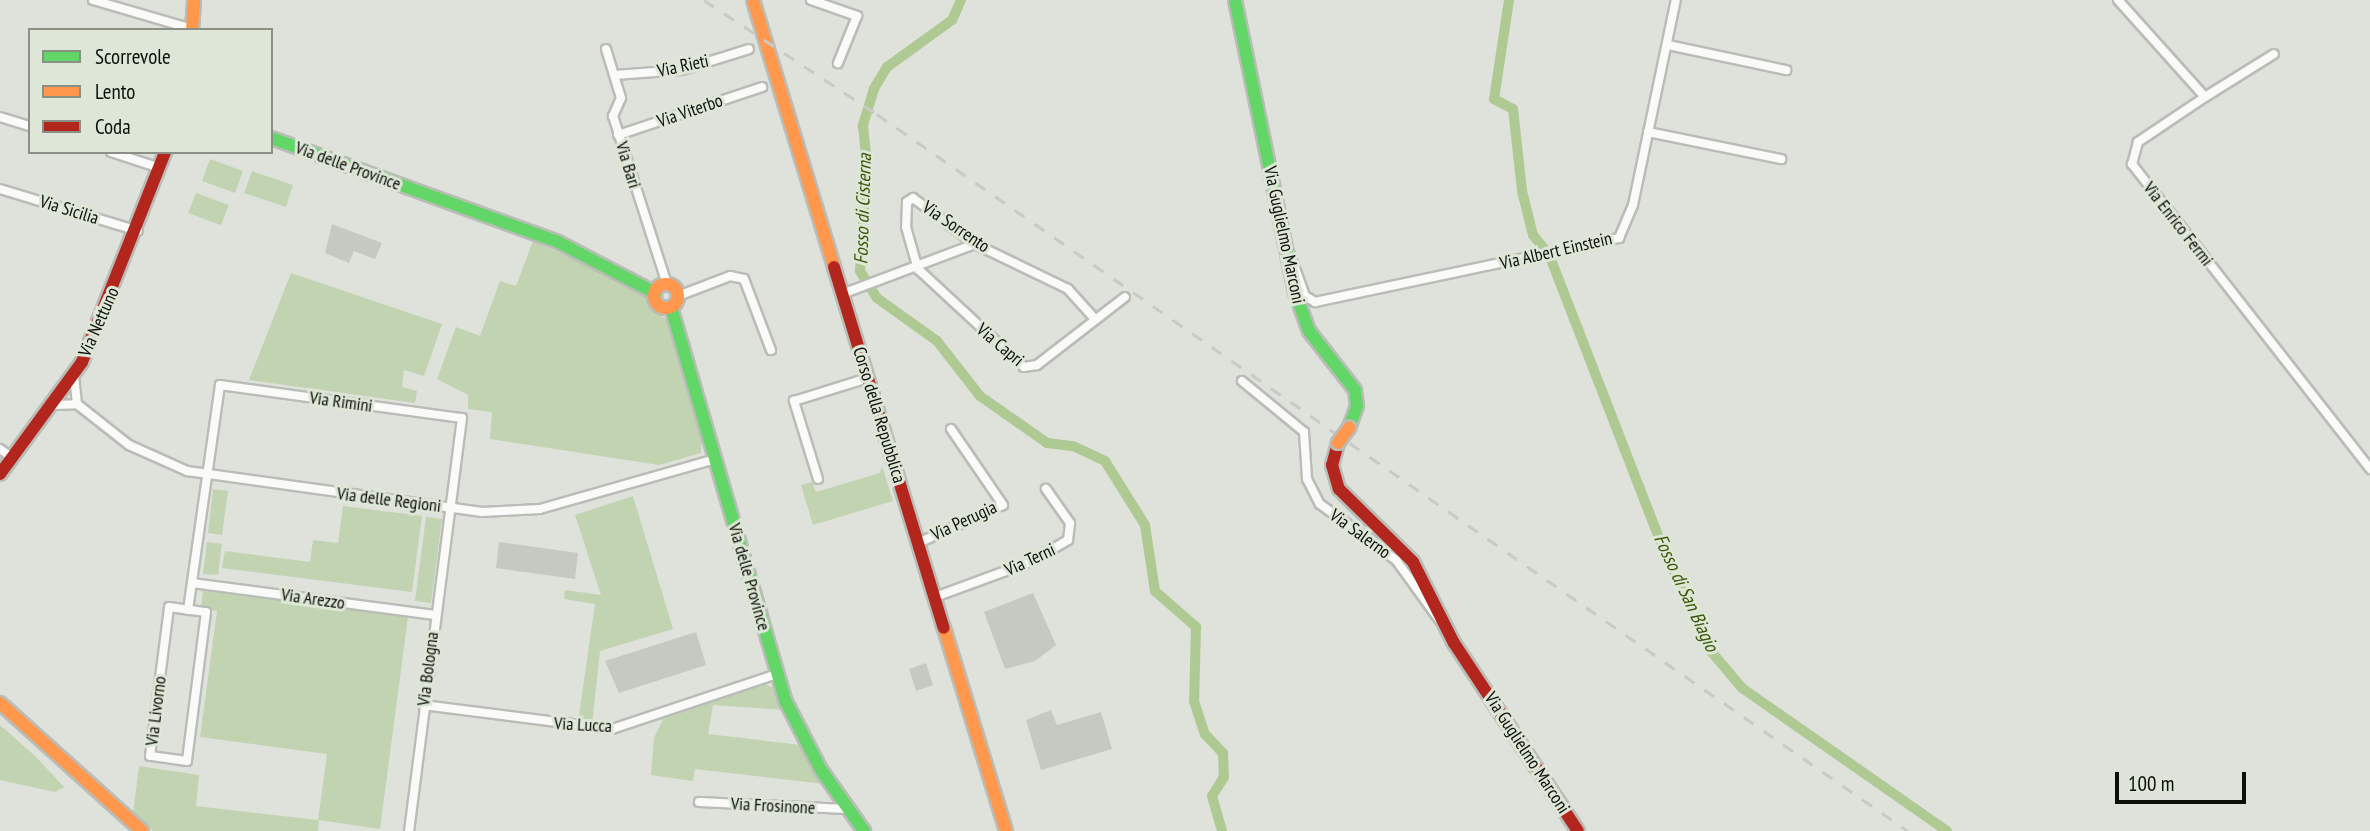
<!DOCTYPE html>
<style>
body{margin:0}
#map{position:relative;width:2370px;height:831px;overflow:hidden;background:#dee2da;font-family:"PT Sans Narrow",sans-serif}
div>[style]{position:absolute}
.green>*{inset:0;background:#c2d3b2}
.canal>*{height:10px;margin:-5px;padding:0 5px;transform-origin:5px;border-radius:5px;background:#afc993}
.building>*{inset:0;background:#c5c9c2}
.roads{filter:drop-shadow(2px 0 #babdb7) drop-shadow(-2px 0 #babdb7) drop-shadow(0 2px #babdb7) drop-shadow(0 -2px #babdb7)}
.street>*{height:8px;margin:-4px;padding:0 4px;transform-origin:4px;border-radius:4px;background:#fafbf9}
.fast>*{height:12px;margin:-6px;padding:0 6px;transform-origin:6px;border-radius:6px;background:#63d668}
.slow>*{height:12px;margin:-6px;padding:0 6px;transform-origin:6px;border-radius:6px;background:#ff974d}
.slow>.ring{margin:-6px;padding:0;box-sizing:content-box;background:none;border:12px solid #ff974d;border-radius:50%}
.jam>*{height:12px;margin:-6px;padding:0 6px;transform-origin:6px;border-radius:6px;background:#b3261e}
.rail>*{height:2.5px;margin-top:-1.25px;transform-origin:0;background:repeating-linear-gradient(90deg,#c9cac7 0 12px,transparent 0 24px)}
.bridges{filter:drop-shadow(2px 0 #babdb7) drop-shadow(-2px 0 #babdb7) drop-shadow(0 2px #babdb7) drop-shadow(0 -2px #babdb7)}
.slow-bridge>*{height:12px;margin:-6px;padding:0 6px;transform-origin:6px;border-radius:6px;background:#ff974d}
span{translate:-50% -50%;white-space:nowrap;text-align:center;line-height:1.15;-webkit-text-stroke:6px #dee6d7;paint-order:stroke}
.street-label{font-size:18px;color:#0b0e09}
.water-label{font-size:19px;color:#385704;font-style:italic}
.legend{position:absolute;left:28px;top:28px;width:245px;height:126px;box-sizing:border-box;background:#dee6d7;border:2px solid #8a9085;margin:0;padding:9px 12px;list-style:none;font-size:21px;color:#0b0e09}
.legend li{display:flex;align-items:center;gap:14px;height:35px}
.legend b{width:35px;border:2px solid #8a9085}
.scale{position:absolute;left:2115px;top:772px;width:131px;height:32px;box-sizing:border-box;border:4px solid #0b0e09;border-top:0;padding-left:9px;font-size:21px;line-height:24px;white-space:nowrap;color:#0b0e09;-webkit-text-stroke:5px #dee6d7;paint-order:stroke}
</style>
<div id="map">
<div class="green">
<i style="clip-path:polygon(210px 159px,243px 171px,235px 193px,202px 181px)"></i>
<i style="clip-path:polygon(252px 171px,293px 185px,286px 207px,244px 193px)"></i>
<i style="clip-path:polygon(196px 193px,229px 205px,221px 225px,188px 213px)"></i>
<i style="clip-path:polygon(533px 241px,643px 291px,650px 307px,669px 322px,702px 435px,701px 453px,659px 465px,490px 439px,492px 412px,468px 409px,468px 395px,437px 379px,456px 327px,480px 336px,500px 281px,516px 286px)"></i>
<i style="clip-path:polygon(291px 273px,442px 324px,424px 376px,404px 370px,402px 387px,417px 391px,415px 403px,249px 380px)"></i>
<i style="clip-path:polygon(882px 466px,893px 501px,813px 525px,801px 485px,812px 482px,816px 492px,880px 473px)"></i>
<i style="clip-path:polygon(213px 489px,228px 491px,222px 535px,208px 533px)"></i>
<i style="clip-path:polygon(633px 496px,673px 629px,600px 651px,592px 725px,578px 722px,595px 604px,564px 599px,565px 590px,601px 595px,575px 515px)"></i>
<i style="clip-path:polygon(343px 506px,422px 516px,412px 592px,222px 568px,225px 551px,310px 562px,313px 540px,338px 543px)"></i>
<i style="clip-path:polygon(426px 517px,442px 519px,431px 603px,415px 601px)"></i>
<i style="clip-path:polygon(207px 542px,222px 544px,218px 575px,203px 574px)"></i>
<i style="clip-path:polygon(203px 590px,408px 617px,380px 829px,319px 820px,318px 831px,153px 831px,133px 813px,139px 766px,199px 775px,196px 806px,318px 820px,327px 754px,200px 737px,217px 611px,201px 608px)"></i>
<i style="clip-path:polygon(765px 684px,776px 689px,785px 710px,713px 705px,708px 734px,801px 745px,824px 784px,695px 769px,693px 781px,651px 775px,654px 738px,663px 719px)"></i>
<i style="clip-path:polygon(0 725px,35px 756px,64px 787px,55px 792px,0 780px)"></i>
</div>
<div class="canal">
<i style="left:961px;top:0;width:22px;rotate:114deg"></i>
<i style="left:952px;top:20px;width:80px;rotate:144.1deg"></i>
<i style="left:887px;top:67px;width:26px;rotate:121deg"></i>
<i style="left:874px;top:89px;width:39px;rotate:107deg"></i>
<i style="left:863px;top:126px;width:36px;rotate:84deg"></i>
<i style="left:867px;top:162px;width:109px;rotate:93.7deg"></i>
<i style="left:860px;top:271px;width:32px;rotate:58deg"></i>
<i style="left:877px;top:298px;width:74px;rotate:35.6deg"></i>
<i style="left:937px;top:341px;width:70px;rotate:52deg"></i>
<i style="left:980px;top:396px;width:82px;rotate:35deg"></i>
<i style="left:1047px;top:443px;width:26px;rotate:7deg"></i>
<i style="left:1073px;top:446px;width:35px;rotate:25deg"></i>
<i style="left:1105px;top:461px;width:75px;rotate:58deg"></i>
<i style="left:1145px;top:525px;width:67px;rotate:81.4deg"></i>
<i style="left:1155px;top:591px;width:55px;rotate:41.3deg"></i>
<i style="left:1196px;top:627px;width:74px;rotate:91.5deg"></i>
<i style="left:1194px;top:701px;width:35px;rotate:72deg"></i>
<i style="left:1205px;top:734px;width:26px;rotate:47deg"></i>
<i style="left:1223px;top:753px;width:24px;rotate:88deg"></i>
<i style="left:1224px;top:777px;width:22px;rotate:122deg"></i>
<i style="left:1212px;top:796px;width:36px;rotate:74deg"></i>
<i style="left:1509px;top:0;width:100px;rotate:98.6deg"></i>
<i style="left:1494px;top:99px;width:21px;rotate:28deg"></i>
<i style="left:1513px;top:109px;width:82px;rotate:83.7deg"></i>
<i style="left:1522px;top:191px;width:45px;rotate:76deg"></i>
<i style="left:1533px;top:235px;width:19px;rotate:51deg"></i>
<i style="left:1550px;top:257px;width:318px;rotate:68.8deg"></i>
<i style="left:1665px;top:553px;width:107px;rotate:65.1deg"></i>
<i style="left:1710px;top:650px;width:50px;rotate:49.9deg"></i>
<i style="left:1742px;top:688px;width:250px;rotate:34.9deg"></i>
</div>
<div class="building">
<i style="clip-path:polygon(332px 224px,382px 243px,375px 259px,354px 251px,349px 263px,325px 253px)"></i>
<i style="clip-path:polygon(499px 542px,578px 553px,575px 579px,496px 568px)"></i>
<i style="clip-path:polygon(1033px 593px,1056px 645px,1035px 661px,1005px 669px,984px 612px)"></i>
<i style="clip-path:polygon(696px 632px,706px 665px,619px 693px,605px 661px)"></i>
<i style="clip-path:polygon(926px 663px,933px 685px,916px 691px,909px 669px)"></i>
<i style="clip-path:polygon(1051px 710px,1057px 725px,1101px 712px,1112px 749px,1041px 770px,1026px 720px)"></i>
</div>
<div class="roads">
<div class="street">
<i style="left:93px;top:0;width:103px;rotate:16.3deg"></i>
<i style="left:811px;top:0;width:49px;rotate:19.2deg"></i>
<i style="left:857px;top:16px;width:51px;rotate:112deg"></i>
<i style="left:2118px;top:0;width:130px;rotate:48.1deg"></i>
<i style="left:2205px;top:97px;width:81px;rotate:146.1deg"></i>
<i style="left:2138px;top:142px;width:23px;rotate:105deg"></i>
<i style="left:2132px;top:164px;width:387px;rotate:52deg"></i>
<i style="left:1668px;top:45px;width:121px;rotate:12deg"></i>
<i style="left:606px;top:49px;width:51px;rotate:73deg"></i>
<i style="left:621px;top:98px;width:20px;rotate:114deg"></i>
<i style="left:613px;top:116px;width:176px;rotate:72.2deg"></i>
<i style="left:615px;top:75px;width:67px;rotate:-4.3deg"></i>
<i style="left:682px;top:70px;width:70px;rotate:-17.4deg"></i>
<i style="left:2205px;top:97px;width:81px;rotate:-31.9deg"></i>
<i style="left:0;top:117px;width:31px;rotate:17deg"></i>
<i style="left:1648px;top:132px;width:136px;rotate:11.5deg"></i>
<i style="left:618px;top:135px;width:152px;rotate:-18.4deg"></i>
<i style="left:111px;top:152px;width:52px;rotate:18.1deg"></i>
<i style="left:0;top:189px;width:144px;rotate:16.9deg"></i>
<i style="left:1290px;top:254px;width:45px;rotate:70.3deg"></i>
<i style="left:1305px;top:296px;width:12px;rotate:31deg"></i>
<i style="left:1315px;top:302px;width:311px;rotate:-11.9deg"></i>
<i style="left:1619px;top:238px;width:36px;rotate:-67deg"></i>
<i style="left:1633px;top:205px;width:209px;rotate:-78.2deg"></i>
<i style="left:842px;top:294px;width:142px;rotate:-20.6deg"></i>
<i style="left:678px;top:296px;width:56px;rotate:-21deg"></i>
<i style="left:730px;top:276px;width:14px;rotate:12deg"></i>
<i style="left:744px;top:279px;width:76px;rotate:69.2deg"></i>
<i style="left:1094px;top:318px;width:39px;rotate:-132deg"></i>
<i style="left:1068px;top:289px;width:103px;rotate:-154.2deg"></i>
<i style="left:975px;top:244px;width:77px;rotate:-143.4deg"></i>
<i style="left:913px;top:198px;width:7px;rotate:146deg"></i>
<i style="left:907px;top:202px;width:25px;rotate:92deg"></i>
<i style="left:906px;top:227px;width:44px;rotate:74.1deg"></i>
<i style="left:918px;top:269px;width:144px;rotate:42.8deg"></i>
<i style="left:1024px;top:367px;width:13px;rotate:-9deg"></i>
<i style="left:1037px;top:365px;width:111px;rotate:-37.7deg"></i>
<i style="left:1242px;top:381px;width:80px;rotate:39.4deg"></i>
<i style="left:1304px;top:432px;width:47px;rotate:86.3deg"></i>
<i style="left:1307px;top:479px;width:28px;rotate:63deg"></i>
<i style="left:1320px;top:504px;width:94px;rotate:36.4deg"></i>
<i style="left:1396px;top:560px;width:72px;rotate:54.1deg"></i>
<i style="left:77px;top:404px;width:66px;rotate:38.3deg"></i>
<i style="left:129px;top:445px;width:64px;rotate:24.1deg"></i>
<i style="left:187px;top:471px;width:298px;rotate:7.9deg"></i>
<i style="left:482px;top:512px;width:58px;rotate:-3deg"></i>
<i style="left:540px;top:509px;width:182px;rotate:-15.9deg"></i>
<i style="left:54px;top:405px;width:23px;rotate:-2deg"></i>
<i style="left:77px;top:404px;width:28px;rotate:-96deg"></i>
<i style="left:0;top:449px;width:16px;rotate:35deg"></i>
<i style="left:818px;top:479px;width:82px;rotate:-107.1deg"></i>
<i style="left:794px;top:401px;width:77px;rotate:-17.3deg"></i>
<i style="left:918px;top:543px;width:93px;rotate:-24.1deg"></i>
<i style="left:1003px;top:505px;width:92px;rotate:-124.4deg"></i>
<i style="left:192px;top:583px;width:245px;rotate:7.5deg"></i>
<i style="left:935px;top:597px;width:101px;rotate:-20.2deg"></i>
<i style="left:1030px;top:562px;width:44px;rotate:-30.1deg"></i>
<i style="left:1068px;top:540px;width:17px;rotate:-83deg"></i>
<i style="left:1070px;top:523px;width:42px;rotate:-125.2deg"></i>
<i style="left:169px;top:607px;width:37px;rotate:8deg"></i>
<i style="left:206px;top:612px;width:150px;rotate:97.3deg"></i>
<i style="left:187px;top:761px;width:37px;rotate:-172deg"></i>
<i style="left:150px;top:756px;width:150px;rotate:-82.7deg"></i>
<i style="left:188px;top:610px;width:227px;rotate:-81.9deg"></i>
<i style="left:220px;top:385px;width:244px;rotate:7.8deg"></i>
<i style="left:462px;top:418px;width:416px;rotate:97.3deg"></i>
<i style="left:423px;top:705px;width:191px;rotate:7.2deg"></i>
<i style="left:612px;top:729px;width:174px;rotate:-18.4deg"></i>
<i style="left:699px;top:802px;width:148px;rotate:2.7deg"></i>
</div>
<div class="fast">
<i style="left:1235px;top:0;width:298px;rotate:78.4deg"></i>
<i style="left:1295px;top:292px;width:41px;rotate:70.3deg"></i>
<i style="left:1309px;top:331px;width:75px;rotate:52.1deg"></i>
<i style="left:1355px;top:390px;width:16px;rotate:83deg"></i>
<i style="left:1357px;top:406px;width:23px;rotate:110deg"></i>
<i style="left:271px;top:138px;width:305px;rotate:19.9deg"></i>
<i style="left:558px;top:242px;width:110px;rotate:27.7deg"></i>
<i style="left:671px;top:307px;width:411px;rotate:73.8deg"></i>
<i style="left:786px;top:702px;width:76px;rotate:62.8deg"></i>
<i style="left:821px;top:770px;width:75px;rotate:54.8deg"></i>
</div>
<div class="slow">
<i style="left:753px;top:0;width:279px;rotate:73.1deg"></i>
<i style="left:192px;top:30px;width:30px;rotate:-86deg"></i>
<i class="ring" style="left:654px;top:284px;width:12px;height:12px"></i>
<i style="left:944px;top:628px;width:212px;rotate:73deg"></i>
<i style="left:0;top:703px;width:191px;rotate:42deg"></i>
</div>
<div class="jam">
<i style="left:834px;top:267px;width:377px;rotate:73.1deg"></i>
<i style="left:1338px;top:443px;width:23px;rotate:105deg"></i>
<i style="left:1332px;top:465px;width:25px;rotate:74deg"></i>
<i style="left:1339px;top:489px;width:104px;rotate:44.6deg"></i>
<i style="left:1413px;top:562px;width:91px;rotate:63.2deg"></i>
<i style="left:1454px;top:643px;width:225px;rotate:56.6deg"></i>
<i style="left:0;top:474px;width:139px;rotate:-53.8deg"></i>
<i style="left:82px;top:362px;width:226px;rotate:-68.4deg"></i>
</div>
</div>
<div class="rail">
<i style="left:704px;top:0;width:207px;rotate:33.4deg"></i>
<i style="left:877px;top:114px;width:1256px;rotate:34.82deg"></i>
</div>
<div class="bridges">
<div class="slow-bridge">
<i style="left:1338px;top:443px;width:19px;rotate:-54deg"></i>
</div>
</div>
<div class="street-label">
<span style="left:683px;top:66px;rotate:-12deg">Via Rieti</span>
<span style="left:690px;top:111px;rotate:-19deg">Via Viterbo</span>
<span style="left:628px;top:165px;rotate:73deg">Via Bari</span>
<span style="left:348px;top:166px;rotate:20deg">Via delle Province</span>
<span style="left:69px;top:210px;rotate:17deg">Via Sicilia</span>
<span style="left:2178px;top:224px;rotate:52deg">Via Enrico Fermi</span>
<span style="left:956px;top:227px;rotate:34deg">Via Sorrento</span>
<span style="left:1284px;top:235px;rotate:78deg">Via Guglielmo Marconi</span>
<span style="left:1556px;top:251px;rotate:-13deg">Via Albert Einstein</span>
<span style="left:99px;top:322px;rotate:-66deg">Via Nettuno</span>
<span style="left:1000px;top:345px;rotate:40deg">Via Capri</span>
<span style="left:341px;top:402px;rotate:8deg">Via Rimini</span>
<span style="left:879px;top:415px;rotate:73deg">Corso della Repubblica</span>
<span style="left:389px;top:500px;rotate:7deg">Via delle Regioni</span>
<span style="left:964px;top:521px;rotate:-25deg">Via Perugia</span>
<span style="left:1360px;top:534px;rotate:36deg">Via Salerno</span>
<span style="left:1030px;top:560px;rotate:-25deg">Via Terni</span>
<span style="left:749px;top:577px;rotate:74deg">Via delle Province</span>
<span style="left:313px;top:599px;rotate:8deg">Via Arezzo</span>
<span style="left:428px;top:669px;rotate:-83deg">Via Bologna</span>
<span style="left:156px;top:711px;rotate:-83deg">Via Livorno</span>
<span style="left:583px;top:725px;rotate:3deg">Via Lucca</span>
<span style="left:1527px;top:753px;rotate:57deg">Via Guglielmo Marconi</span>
<span style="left:773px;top:806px;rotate:3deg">Via Frosinone</span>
</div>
<div class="water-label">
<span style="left:863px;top:209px;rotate:-88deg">Fosso di Cisterna</span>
<span style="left:1686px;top:593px;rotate:65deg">Fosso di San Biagio</span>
</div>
<ul class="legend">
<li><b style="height:9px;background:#63d668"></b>Scorrevole</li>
<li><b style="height:9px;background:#ff974d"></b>Lento</li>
<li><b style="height:9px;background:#b3261e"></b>Coda</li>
</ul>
<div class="scale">100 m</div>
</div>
